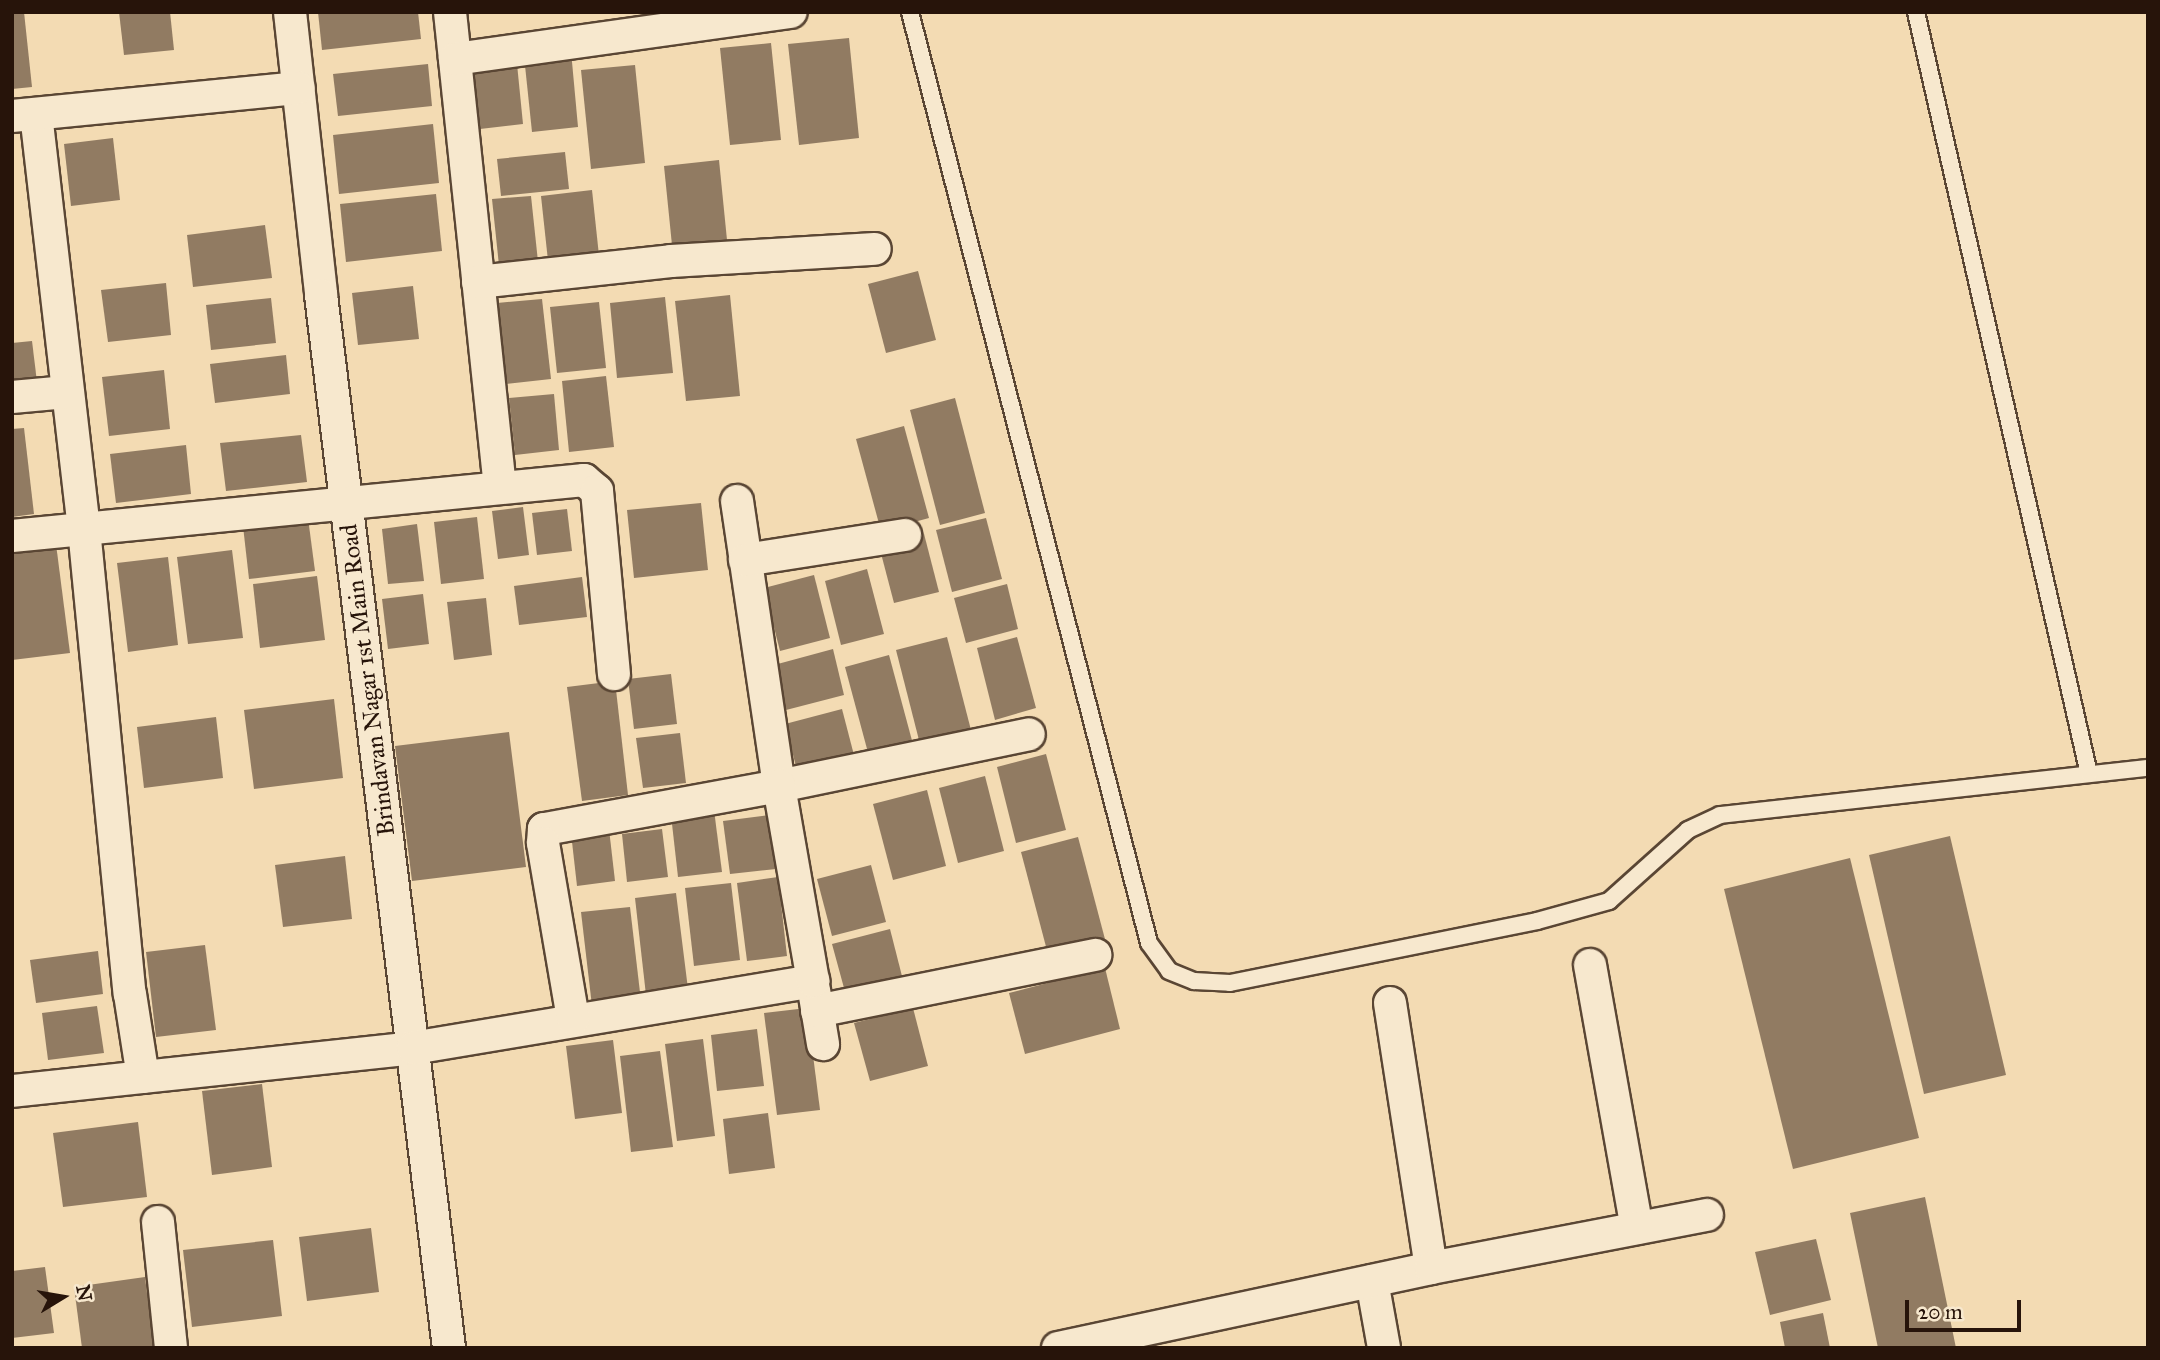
<!DOCTYPE html>
<style>
body{margin:0}
#map{position:relative;width:2160px;height:1360px;overflow:hidden;background:#f3dbb3;font-family:"IM FELL Great Primer",serif}
div>[style]{position:absolute}
.building>*{inset:0;background:#917b62}
.roads{filter:drop-shadow(2px 0 #5a4634) drop-shadow(-2px 0 #5a4634) drop-shadow(0 2px #5a4634) drop-shadow(0 -2px #5a4634)}
.lane>*{height:16px;margin:-8px;padding:0 8px;transform-origin:8px;border-radius:8px;background:#f7e8ce}
.street>*{height:32px;margin:-16px;padding:0 16px;transform-origin:16px;border-radius:16px;background:#f7e8ce}
span{translate:-50% -50%;white-space:nowrap;text-align:center;line-height:1.15;-webkit-text-stroke:5px #f7e8ce;paint-order:stroke}
.street-label{font-size:24px;color:#27140a}
.frame{position:absolute;inset:0;border:14px solid #27140a;pointer-events:none}
.north{position:absolute;left:28px;top:1262px;width:70px;height:70px;-webkit-text-stroke:5px #f7e8ce;paint-order:stroke;rotate:79deg;font-size:19px;font-weight:700;line-height:28px;text-align:center;color:#27140a}
.north::after{content:'';display:block;margin:auto;width:24px;height:32px;background:#27140a;clip-path:polygon(50% 0,100% 100%,50% 72%,0 100%)}
.scale{position:absolute;left:1905px;top:1300px;width:116px;height:32px;box-sizing:border-box;border:4px solid #27140a;border-top:0;padding-left:9px;font-size:21px;line-height:24px;white-space:nowrap;color:#27140a;-webkit-text-stroke:5px #f7e8ce;paint-order:stroke}
</style>
<div id="map">
<div class="building">
<i style="clip-path:polygon(12px 12px,24px 12px,32px 87px,12px 89px)"></i>
<i style="clip-path:polygon(119px 12px,170px 12px,174px 50px,124px 55px)"></i>
<i style="clip-path:polygon(318px 12px,418px 12px,421px 39px,322px 50px)"></i>
<i style="clip-path:polygon(849px 38px,859px 138px,799px 145px,788px 44px)"></i>
<i style="clip-path:polygon(771px 43px,781px 140px,730px 145px,720px 48px)"></i>
<i style="clip-path:polygon(571px 51px,578px 127px,532px 132px,524px 56px)"></i>
<i style="clip-path:polygon(516px 54px,523px 124px,480px 129px,472px 59px)"></i>
<i style="clip-path:polygon(428px 64px,432px 106px,338px 116px,333px 74px)"></i>
<i style="clip-path:polygon(635px 65px,645px 163px,591px 169px,581px 70px)"></i>
<i style="clip-path:polygon(433px 124px,439px 183px,339px 194px,333px 135px)"></i>
<i style="clip-path:polygon(113px 138px,120px 200px,71px 206px,64px 144px)"></i>
<i style="clip-path:polygon(565px 152px,569px 189px,501px 196px,497px 159px)"></i>
<i style="clip-path:polygon(719px 160px,728px 250px,673px 255px,664px 166px)"></i>
<i style="clip-path:polygon(592px 190px,600px 265px,549px 270px,541px 196px)"></i>
<i style="clip-path:polygon(436px 194px,442px 251px,346px 262px,340px 204px)"></i>
<i style="clip-path:polygon(531px 196px,539px 271px,500px 275px,492px 199px)"></i>
<i style="clip-path:polygon(265px 225px,272px 278px,193px 287px,187px 235px)"></i>
<i style="clip-path:polygon(918px 271px,936px 340px,886px 353px,868px 284px)"></i>
<i style="clip-path:polygon(166px 283px,171px 335px,108px 342px,101px 290px)"></i>
<i style="clip-path:polygon(413px 286px,419px 339px,358px 345px,352px 293px)"></i>
<i style="clip-path:polygon(730px 295px,740px 396px,686px 401px,675px 301px)"></i>
<i style="clip-path:polygon(665px 297px,673px 373px,617px 378px,610px 303px)"></i>
<i style="clip-path:polygon(271px 298px,276px 343px,211px 350px,206px 305px)"></i>
<i style="clip-path:polygon(542px 299px,551px 379px,506px 384px,497px 303px)"></i>
<i style="clip-path:polygon(599px 302px,606px 368px,557px 373px,550px 307px)"></i>
<i style="clip-path:polygon(32px 341px,37px 382px,12px 385px,12px 343px)"></i>
<i style="clip-path:polygon(286px 355px,290px 394px,215px 403px,210px 364px)"></i>
<i style="clip-path:polygon(164px 370px,170px 429px,109px 436px,102px 377px)"></i>
<i style="clip-path:polygon(606px 376px,614px 447px,569px 452px,562px 381px)"></i>
<i style="clip-path:polygon(554px 394px,559px 450px,515px 455px,509px 398px)"></i>
<i style="clip-path:polygon(955px 398px,985px 513px,940px 525px,910px 410px)"></i>
<i style="clip-path:polygon(904px 426px,929px 518px,881px 531px,856px 439px)"></i>
<i style="clip-path:polygon(24px 428px,34px 514px,12px 517px,12px 429px)"></i>
<i style="clip-path:polygon(301px 435px,307px 482px,226px 491px,220px 443px)"></i>
<i style="clip-path:polygon(186px 445px,191px 494px,116px 503px,110px 454px)"></i>
<i style="clip-path:polygon(701px 503px,708px 570px,634px 578px,627px 510px)"></i>
<i style="clip-path:polygon(523px 507px,529px 555px,498px 559px,492px 511px)"></i>
<i style="clip-path:polygon(567px 509px,572px 551px,537px 555px,532px 513px)"></i>
<i style="clip-path:polygon(477px 517px,484px 579px,441px 584px,434px 522px)"></i>
<i style="clip-path:polygon(308px 518px,315px 571px,249px 579px,243px 526px)"></i>
<i style="clip-path:polygon(986px 518px,1002px 579px,952px 592px,936px 530px)"></i>
<i style="clip-path:polygon(417px 524px,424px 581px,388px 584px,382px 529px)"></i>
<i style="clip-path:polygon(923px 530px,939px 592px,894px 603px,878px 542px)"></i>
<i style="clip-path:polygon(56px 544px,70px 653px,12px 660px,12px 549px)"></i>
<i style="clip-path:polygon(232px 550px,243px 638px,188px 644px,177px 557px)"></i>
<i style="clip-path:polygon(168px 557px,178px 645px,128px 652px,117px 563px)"></i>
<i style="clip-path:polygon(867px 569px,884px 634px,841px 645px,825px 581px)"></i>
<i style="clip-path:polygon(814px 575px,830px 638px,780px 651px,764px 588px)"></i>
<i style="clip-path:polygon(317px 576px,325px 640px,260px 648px,253px 584px)"></i>
<i style="clip-path:polygon(582px 577px,587px 617px,519px 625px,514px 586px)"></i>
<i style="clip-path:polygon(1007px 584px,1018px 629px,966px 643px,954px 598px)"></i>
<i style="clip-path:polygon(423px 594px,429px 644px,388px 649px,382px 599px)"></i>
<i style="clip-path:polygon(486px 598px,492px 655px,454px 660px,447px 602px)"></i>
<i style="clip-path:polygon(947px 637px,972px 734px,921px 748px,896px 650px)"></i>
<i style="clip-path:polygon(1017px 637px,1036px 708px,995px 720px,977px 648px)"></i>
<i style="clip-path:polygon(833px 649px,844px 695px,786px 710px,774px 665px)"></i>
<i style="clip-path:polygon(889px 655px,914px 748px,870px 760px,845px 667px)"></i>
<i style="clip-path:polygon(671px 674px,677px 724px,634px 729px,628px 679px)"></i>
<i style="clip-path:polygon(615px 681px,628px 795px,582px 801px,567px 687px)"></i>
<i style="clip-path:polygon(334px 699px,343px 778px,254px 789px,244px 710px)"></i>
<i style="clip-path:polygon(842px 709px,855px 759px,798px 774px,785px 724px)"></i>
<i style="clip-path:polygon(216px 717px,223px 778px,144px 788px,137px 727px)"></i>
<i style="clip-path:polygon(509px 732px,526px 867px,412px 881px,395px 746px)"></i>
<i style="clip-path:polygon(680px 733px,686px 783px,643px 788px,636px 738px)"></i>
<i style="clip-path:polygon(1046px 754px,1066px 830px,1016px 843px,997px 767px)"></i>
<i style="clip-path:polygon(985px 776px,1004px 851px,958px 863px,939px 788px)"></i>
<i style="clip-path:polygon(927px 790px,946px 866px,893px 880px,873px 804px)"></i>
<i style="clip-path:polygon(714px 810px,722px 872px,678px 877px,671px 815px)"></i>
<i style="clip-path:polygon(769px 815px,776px 869px,730px 874px,723px 821px)"></i>
<i style="clip-path:polygon(609px 829px,615px 881px,577px 886px,571px 833px)"></i>
<i style="clip-path:polygon(662px 829px,668px 877px,627px 882px,622px 834px)"></i>
<i style="clip-path:polygon(1950px 836px,2006px 1075px,1924px 1094px,1869px 855px)"></i>
<i style="clip-path:polygon(1078px 837px,1106px 943px,1049px 958px,1021px 852px)"></i>
<i style="clip-path:polygon(345px 856px,352px 919px,283px 927px,275px 865px)"></i>
<i style="clip-path:polygon(1850px 858px,1919px 1138px,1793px 1169px,1724px 889px)"></i>
<i style="clip-path:polygon(871px 865px,886px 922px,832px 936px,817px 879px)"></i>
<i style="clip-path:polygon(778px 877px,787px 956px,747px 961px,737px 883px)"></i>
<i style="clip-path:polygon(731px 883px,740px 960px,694px 966px,685px 888px)"></i>
<i style="clip-path:polygon(676px 893px,688px 989px,646px 995px,635px 898px)"></i>
<i style="clip-path:polygon(630px 907px,641px 1001px,592px 1006px,581px 912px)"></i>
<i style="clip-path:polygon(890px 929px,904px 984px,847px 999px,832px 944px)"></i>
<i style="clip-path:polygon(205px 945px,216px 1030px,156px 1037px,146px 952px)"></i>
<i style="clip-path:polygon(98px 951px,103px 994px,36px 1003px,30px 960px)"></i>
<i style="clip-path:polygon(1105px 968px,1120px 1029px,1025px 1054px,1009px 993px)"></i>
<i style="clip-path:polygon(97px 1006px,104px 1053px,48px 1060px,42px 1013px)"></i>
<i style="clip-path:polygon(807px 1008px,820px 1110px,777px 1115px,764px 1013px)"></i>
<i style="clip-path:polygon(913px 1008px,928px 1066px,870px 1081px,854px 1023px)"></i>
<i style="clip-path:polygon(757px 1029px,764px 1086px,717px 1091px,711px 1035px)"></i>
<i style="clip-path:polygon(703px 1039px,715px 1136px,677px 1141px,665px 1044px)"></i>
<i style="clip-path:polygon(613px 1040px,622px 1113px,575px 1119px,566px 1046px)"></i>
<i style="clip-path:polygon(660px 1051px,673px 1147px,631px 1152px,620px 1056px)"></i>
<i style="clip-path:polygon(262px 1084px,272px 1167px,212px 1175px,202px 1091px)"></i>
<i style="clip-path:polygon(768px 1113px,775px 1168px,729px 1174px,723px 1119px)"></i>
<i style="clip-path:polygon(138px 1122px,147px 1197px,63px 1207px,53px 1133px)"></i>
<i style="clip-path:polygon(1925px 1197px,1956px 1348px,1878px 1348px,1850px 1213px)"></i>
<i style="clip-path:polygon(371px 1228px,379px 1292px,307px 1301px,299px 1237px)"></i>
<i style="clip-path:polygon(1816px 1239px,1831px 1300px,1770px 1315px,1755px 1252px)"></i>
<i style="clip-path:polygon(273px 1240px,282px 1316px,192px 1327px,183px 1250px)"></i>
<i style="clip-path:polygon(45px 1267px,54px 1333px,12px 1338px,12px 1271px)"></i>
<i style="clip-path:polygon(145px 1277px,154px 1348px,82px 1348px,74px 1287px)"></i>
<i style="clip-path:polygon(1823px 1313px,1830px 1348px,1785px 1348px,1780px 1322px)"></i>
</div>
<div class="roads">
<div class="lane">
<i style="left:910px;top:12px;width:961px;rotate:75.6deg"></i>
<i style="left:1149px;top:943px;width:34px;rotate:54deg"></i>
<i style="left:1169px;top:971px;width:27px;rotate:22deg"></i>
<i style="left:1194px;top:981px;width:36px;rotate:3deg"></i>
<i style="left:1230px;top:983px;width:313px;rotate:-11.4deg"></i>
<i style="left:1537px;top:921px;width:75px;rotate:-15.5deg"></i>
<i style="left:1609px;top:901px;width:106px;rotate:-41.9deg"></i>
<i style="left:1688px;top:830px;width:35px;rotate:-25deg"></i>
<i style="left:1720px;top:815px;width:431px;rotate:-6.3deg"></i>
<i style="left:1916px;top:12px;width:781px;rotate:77.21deg"></i>
</div>
<div class="street">
<i style="left:290px;top:12px;width:285px;rotate:83.7deg"></i>
<i style="left:321px;top:295px;width:1061px;rotate:83.07deg"></i>
<i style="left:450px;top:12px;width:477px;rotate:84deg"></i>
<i style="left:455px;top:59px;width:339px;rotate:-8deg"></i>
<i style="left:36px;top:114px;width:418px;rotate:83.4deg"></i>
<i style="left:84px;top:529px;width:467px;rotate:84.4deg"></i>
<i style="left:130px;top:994px;width:84px;rotate:81.1deg"></i>
<i style="left:12px;top:116px;width:288px;rotate:-5.6deg"></i>
<i style="left:478px;top:282px;width:194px;rotate:-6.2deg"></i>
<i style="left:671px;top:261px;width:204px;rotate:-3.4deg"></i>
<i style="left:12px;top:397px;width:55px;rotate:-5.2deg"></i>
<i style="left:737px;top:501px;width:288px;rotate:81.6deg"></i>
<i style="left:779px;top:786px;width:255px;rotate:-11.7deg"></i>
<i style="left:12px;top:536px;width:575px;rotate:-5.59deg"></i>
<i style="left:584px;top:480px;width:17px;rotate:40deg"></i>
<i style="left:597px;top:491px;width:184px;rotate:84.7deg"></i>
<i style="left:745px;top:560px;width:162px;rotate:-8.9deg"></i>
<i style="left:1590px;top:965px;width:267px;rotate:79.9deg"></i>
<i style="left:814px;top:990px;width:55px;rotate:80.5deg"></i>
<i style="left:1390px;top:1003px;width:268px;rotate:81.2deg"></i>
<i style="left:817px;top:1011px;width:284px;rotate:-11.4deg"></i>
<i style="left:12px;top:1091px;width:403px;rotate:-6.1deg"></i>
<i style="left:413px;top:1048px;width:406px;rotate:-9.5deg"></i>
<i style="left:813px;top:981px;width:198px;rotate:-99.9deg"></i>
<i style="left:779px;top:786px;width:239px;rotate:169.6deg"></i>
<i style="left:544px;top:829px;width:14px;rotate:94deg"></i>
<i style="left:543px;top:843px;width:179px;rotate:80.3deg"></i>
<i style="left:158px;top:1222px;width:127px;rotate:84.1deg"></i>
<i style="left:1372px;top:1281px;width:68px;rotate:79.8deg"></i>
<i style="left:1058px;top:1348px;width:381px;rotate:-12.1deg"></i>
<i style="left:1431px;top:1268px;width:281px;rotate:-10.9deg"></i>
</div>
</div>
<div class="street-label">
<span style="left:368px;top:680px;rotate:-97deg">Brindavan Nagar 1st Main Road</span>
</div>
<div class="frame"></div>
<div class="north">N</div>
<div class="scale">20 m</div>
</div>
